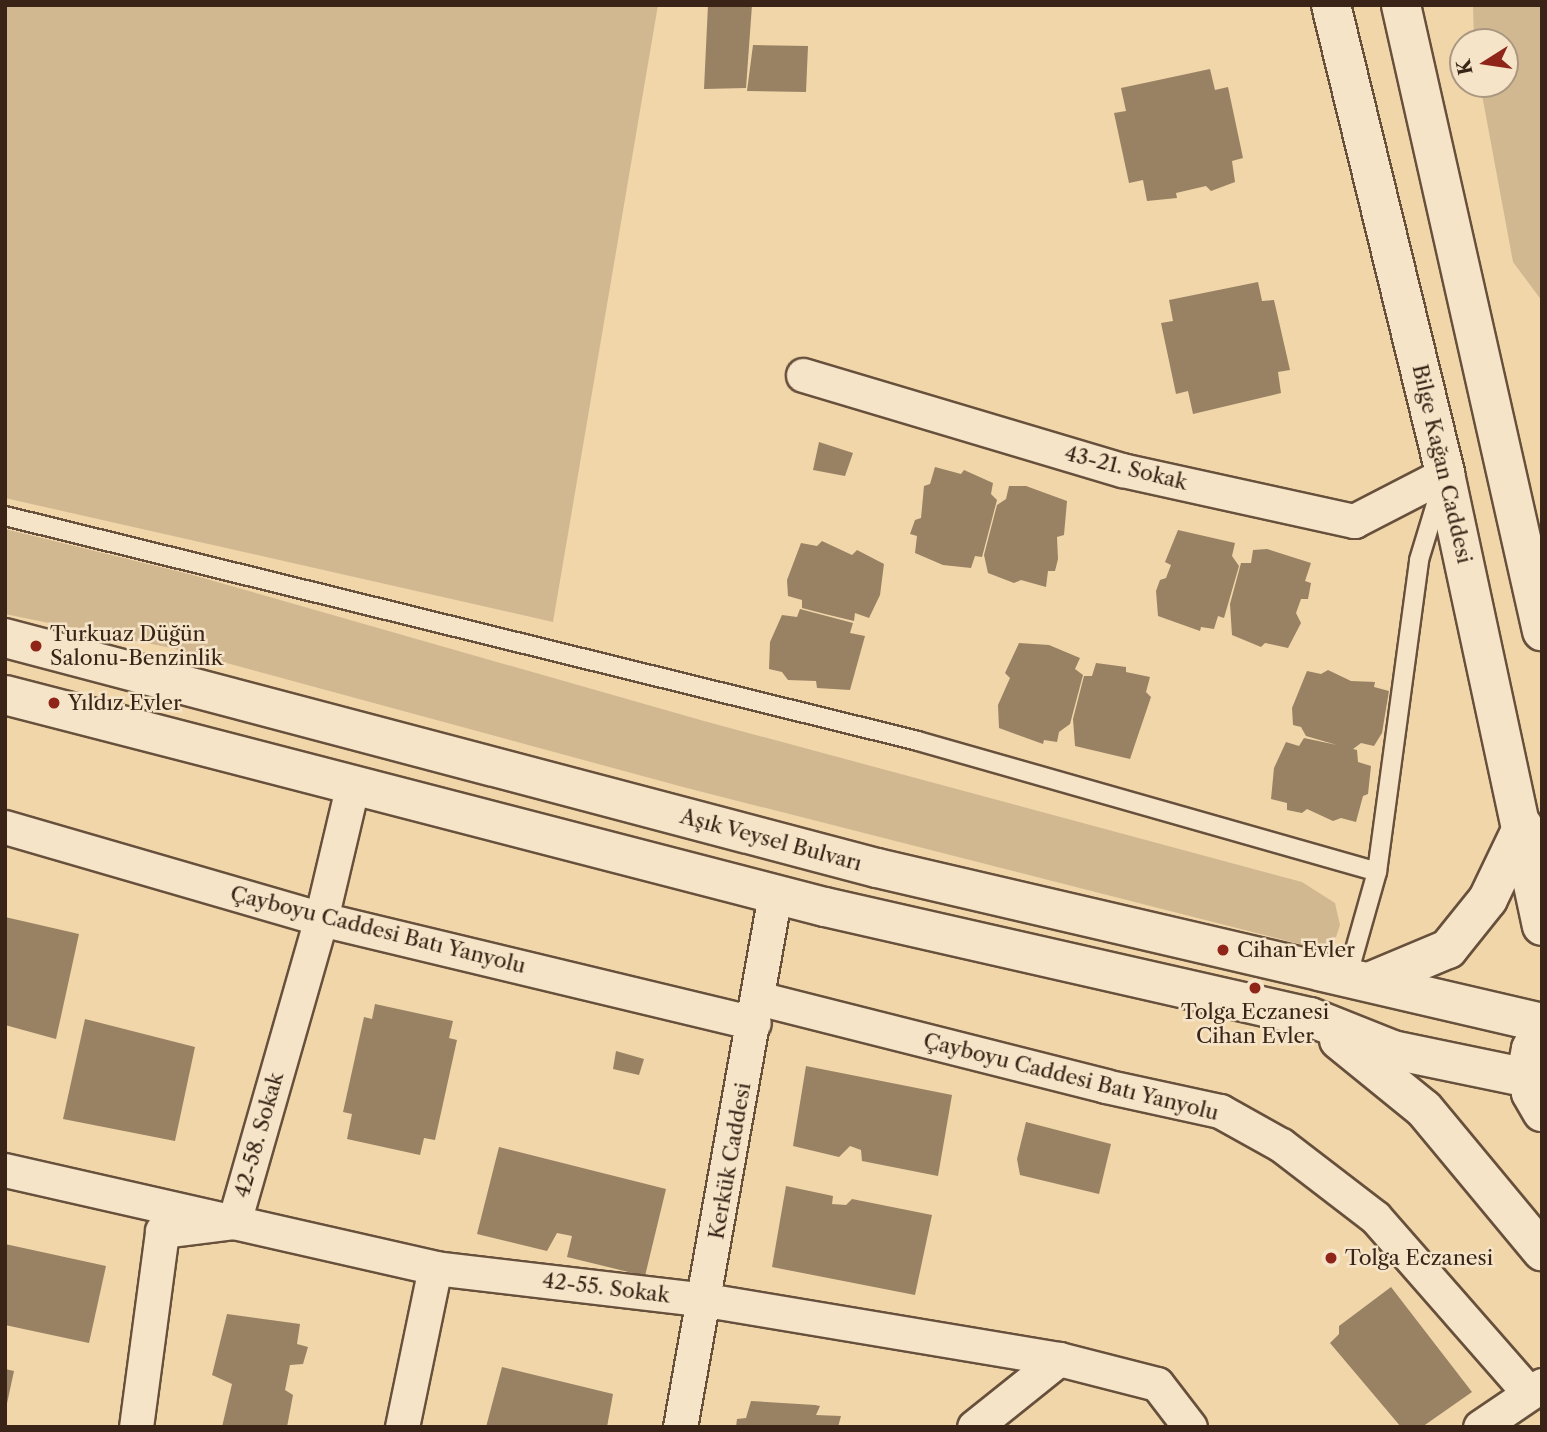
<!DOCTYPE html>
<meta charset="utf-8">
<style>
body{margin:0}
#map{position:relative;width:1547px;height:1432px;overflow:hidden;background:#f1d6aa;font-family:"Libre Caslon Text",serif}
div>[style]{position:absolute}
.green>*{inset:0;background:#d2b891}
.building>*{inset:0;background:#998163}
.roads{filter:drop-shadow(2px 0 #67503c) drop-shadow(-2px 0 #67503c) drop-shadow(0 2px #67503c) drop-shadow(0 -2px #67503c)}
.lane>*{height:18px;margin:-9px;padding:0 9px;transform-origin:9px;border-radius:9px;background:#f6e4c8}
.street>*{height:33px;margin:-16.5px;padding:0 16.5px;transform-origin:16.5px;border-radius:16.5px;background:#f6e4c8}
.secondary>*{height:38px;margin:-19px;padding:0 19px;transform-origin:19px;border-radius:19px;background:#f6e4c8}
.dots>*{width:19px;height:19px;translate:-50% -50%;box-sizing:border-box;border:4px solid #f6e4c8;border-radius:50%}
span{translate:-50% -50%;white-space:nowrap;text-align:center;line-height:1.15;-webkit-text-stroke:5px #f6e4c8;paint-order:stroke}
.street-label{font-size:21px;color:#392417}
.poi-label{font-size:21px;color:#392417}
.left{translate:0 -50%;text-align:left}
.frame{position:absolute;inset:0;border:7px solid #392417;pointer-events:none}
.north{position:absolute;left:1449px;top:28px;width:70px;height:70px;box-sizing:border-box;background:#f6e4c8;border:2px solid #aa9781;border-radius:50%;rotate:258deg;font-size:19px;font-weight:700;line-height:28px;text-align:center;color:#392417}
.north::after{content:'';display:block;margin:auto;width:24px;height:32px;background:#8f2418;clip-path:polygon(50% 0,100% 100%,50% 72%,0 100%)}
</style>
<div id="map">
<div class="green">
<i style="clip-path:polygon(5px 5px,658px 5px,553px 622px,5px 498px)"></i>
<i style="clip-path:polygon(1473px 5px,1542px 5px,1542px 301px,1513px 262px,1480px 84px,1505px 84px,1505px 42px,1474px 42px)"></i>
<i style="clip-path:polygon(5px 529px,189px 574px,704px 721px,1302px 882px,1335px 903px,1340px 925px,1336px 937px,1319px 949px,683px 787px,171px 648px,5px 614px)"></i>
</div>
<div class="building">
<i style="clip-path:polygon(708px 5px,752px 5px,746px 88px,704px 89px)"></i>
<i style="clip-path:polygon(753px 45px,808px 46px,806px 92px,747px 91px)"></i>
<i style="clip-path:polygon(1210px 69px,1215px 90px,1228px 87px,1243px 158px,1232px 161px,1235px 182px,1211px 191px,1206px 186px,1176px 193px,1177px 198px,1147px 201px,1143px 180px,1129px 183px,1114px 113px,1126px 111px,1121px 88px)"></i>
<i style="clip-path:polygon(1258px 282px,1262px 301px,1274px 300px,1290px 370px,1278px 372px,1281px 393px,1193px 414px,1188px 391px,1176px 394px,1161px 323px,1173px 321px,1169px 300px)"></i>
<i style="clip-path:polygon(819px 442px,853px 453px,845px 476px,813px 470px)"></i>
<i style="clip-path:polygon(935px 467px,961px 474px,964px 470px,993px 483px,991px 494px,997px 500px,982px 557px,975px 556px,971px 568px,943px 565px,915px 553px,917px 536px,910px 534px,915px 520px,921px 518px,924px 486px,930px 484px)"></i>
<i style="clip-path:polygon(1009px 486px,1026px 486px,1067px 501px,1064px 535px,1057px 537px,1058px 559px,1055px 571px,1048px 571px,1046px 587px,1021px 580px,1014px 583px,988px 573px,984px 555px,997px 505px,1006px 499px)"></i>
<i style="clip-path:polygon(1178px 530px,1235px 543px,1232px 556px,1239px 566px,1224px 618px,1218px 616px,1214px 629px,1201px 627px,1200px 631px,1158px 616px,1156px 591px,1160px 580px,1166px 578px,1171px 565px,1165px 562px)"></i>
<i style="clip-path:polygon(822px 541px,852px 555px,857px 550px,884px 564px,880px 595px,869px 618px,855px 613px,854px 621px,825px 614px,802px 608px,802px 600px,788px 596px,787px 580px,801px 543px,817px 546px)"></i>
<i style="clip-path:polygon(1267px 549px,1311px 563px,1305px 581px,1311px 583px,1308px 599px,1301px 599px,1296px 613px,1301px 623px,1288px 648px,1265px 643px,1261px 647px,1232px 635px,1230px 604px,1241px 563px,1251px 563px,1253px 550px)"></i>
<i style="clip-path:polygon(800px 609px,853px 623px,850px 633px,865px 636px,850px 690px,817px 688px,816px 681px,788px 680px,782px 672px,769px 669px,770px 642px,782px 615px,797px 617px)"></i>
<i style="clip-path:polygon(1019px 643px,1049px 645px,1080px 658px,1075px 669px,1083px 675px,1070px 724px,1059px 732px,1057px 742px,1044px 740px,1043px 744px,999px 728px,998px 705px,1010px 678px,1005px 673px)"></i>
<i style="clip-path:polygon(1096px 663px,1126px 667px,1126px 672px,1150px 677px,1146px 692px,1151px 697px,1130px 759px,1075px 746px,1073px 719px,1084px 676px,1092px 676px)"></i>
<i style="clip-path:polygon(1328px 670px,1351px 681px,1375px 682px,1374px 687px,1389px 691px,1382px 733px,1374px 746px,1361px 743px,1353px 749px,1357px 750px,1358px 762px,1371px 766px,1368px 794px,1363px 796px,1356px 822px,1341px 818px,1333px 821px,1307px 809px,1302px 813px,1287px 810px,1287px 803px,1271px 799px,1274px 768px,1286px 742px,1299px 746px,1304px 738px,1337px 745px,1306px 736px,1301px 727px,1293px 725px,1292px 708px,1307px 671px,1321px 674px)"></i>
<i style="clip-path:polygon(5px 917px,79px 934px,56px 1039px,5px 1025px)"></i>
<i style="clip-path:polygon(375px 1004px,453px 1021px,449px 1038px,457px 1040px,435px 1140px,424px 1138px,420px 1155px,347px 1139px,352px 1114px,343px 1112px,364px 1017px,372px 1019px)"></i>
<i style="clip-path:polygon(85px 1019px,195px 1047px,175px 1141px,63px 1119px)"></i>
<i style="clip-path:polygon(616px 1051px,644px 1059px,639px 1075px,613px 1069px)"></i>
<i style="clip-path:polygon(806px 1066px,952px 1095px,938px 1176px,862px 1161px,861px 1150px,850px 1146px,839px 1157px,793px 1146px)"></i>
<i style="clip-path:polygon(1026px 1122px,1111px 1144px,1099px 1194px,1020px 1175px,1017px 1159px)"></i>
<i style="clip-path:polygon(499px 1147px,666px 1189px,645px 1276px,567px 1257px,572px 1236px,557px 1233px,547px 1251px,477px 1234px)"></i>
<i style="clip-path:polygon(786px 1186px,833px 1196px,832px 1204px,846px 1205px,852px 1199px,932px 1215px,915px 1295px,772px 1267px)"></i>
<i style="clip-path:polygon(5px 1244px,106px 1266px,89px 1343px,5px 1325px)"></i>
<i style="clip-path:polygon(1391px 1287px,1472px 1392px,1422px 1427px,1401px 1427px,1330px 1343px,1339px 1334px,1339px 1326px)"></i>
<i style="clip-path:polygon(227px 1314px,300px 1324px,297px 1344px,308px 1347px,303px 1364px,290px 1365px,285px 1390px,293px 1395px,287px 1427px,222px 1427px,232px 1384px,212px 1375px)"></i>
<i style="clip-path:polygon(502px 1367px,613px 1394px,607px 1427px,486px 1427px)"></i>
<i style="clip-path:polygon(5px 1369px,14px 1371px,6px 1408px,5px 1408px)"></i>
<i style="clip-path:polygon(751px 1401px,815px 1405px,820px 1406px,816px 1415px,841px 1416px,838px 1427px,736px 1427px,737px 1419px,746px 1418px)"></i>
</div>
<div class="roads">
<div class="lane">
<i style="left:5px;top:516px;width:940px;rotate:13.84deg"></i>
<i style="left:918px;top:741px;width:477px;rotate:15.9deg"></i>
<i style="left:1347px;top:978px;width:110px;rotate:-74.2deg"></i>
<i style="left:1377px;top:872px;width:315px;rotate:-82.3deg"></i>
<i style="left:1419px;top:560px;width:72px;rotate:-73.1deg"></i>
</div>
<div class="street">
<i style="left:803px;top:375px;width:333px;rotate:16.6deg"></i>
<i style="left:1122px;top:470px;width:238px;rotate:12.4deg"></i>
<i style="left:1354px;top:521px;width:102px;rotate:-27.3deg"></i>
<i style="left:5px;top:827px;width:329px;rotate:16.2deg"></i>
<i style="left:321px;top:919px;width:445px;rotate:13.5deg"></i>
<i style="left:758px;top:998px;width:358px;rotate:14.2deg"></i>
<i style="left:1105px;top:1086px;width:118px;rotate:12.3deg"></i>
<i style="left:1220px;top:1111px;width:70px;rotate:29.1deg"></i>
<i style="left:1281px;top:1145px;width:118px;rotate:37.5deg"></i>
<i style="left:1375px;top:1217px;width:234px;rotate:48.8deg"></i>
<i style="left:5px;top:1170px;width:441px;rotate:12.8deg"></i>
<i style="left:435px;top:1268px;width:273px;rotate:6.7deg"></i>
<i style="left:706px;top:1300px;width:358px;rotate:9.5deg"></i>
<i style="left:1059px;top:1359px;width:101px;rotate:14.3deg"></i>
<i style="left:1157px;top:1384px;width:54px;rotate:52.5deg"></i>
<i style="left:136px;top:1427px;width:198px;rotate:-82.4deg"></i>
<i style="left:162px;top:1231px;width:73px;rotate:-7.1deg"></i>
<i style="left:234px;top:1222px;width:315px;rotate:-74deg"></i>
<i style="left:321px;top:919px;width:135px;rotate:-76.7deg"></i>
<i style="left:402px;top:1427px;width:162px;rotate:-78.3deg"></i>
<i style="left:680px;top:1427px;width:541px;rotate:-79.89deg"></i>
<i style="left:974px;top:1427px;width:109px;rotate:-38.7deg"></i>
<i style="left:1480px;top:1427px;width:75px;rotate:-34.1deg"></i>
</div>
<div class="secondary">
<i style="left:1331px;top:5px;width:483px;rotate:76.3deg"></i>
<i style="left:1445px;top:474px;width:462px;rotate:77.9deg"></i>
<i style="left:1401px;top:5px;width:642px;rotate:77.31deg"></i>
<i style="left:5px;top:638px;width:902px;rotate:14.78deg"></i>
<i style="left:877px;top:868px;width:683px;rotate:13.12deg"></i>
<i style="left:5px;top:695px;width:847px;rotate:14.5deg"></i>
<i style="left:825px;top:907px;width:497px;rotate:12.8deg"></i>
<i style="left:1310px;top:1017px;width:89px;rotate:21.7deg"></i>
<i style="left:1393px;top:1050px;width:138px;rotate:11.7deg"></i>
<i style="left:1369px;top:982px;width:86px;rotate:-22.7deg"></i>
<i style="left:1448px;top:949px;width:64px;rotate:-51.3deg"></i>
<i style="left:1488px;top:899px;width:81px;rotate:-64.4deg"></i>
<i style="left:1542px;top:1029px;width:23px;rotate:119deg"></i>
<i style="left:1531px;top:1049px;width:21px;rotate:101deg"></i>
<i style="left:1527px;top:1070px;width:23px;rotate:80deg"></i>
<i style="left:1531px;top:1093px;width:22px;rotate:60deg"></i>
<i style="left:1339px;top:1040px;width:109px;rotate:39.1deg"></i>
<i style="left:1424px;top:1109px;width:185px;rotate:50.3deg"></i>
</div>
</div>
<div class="dots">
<i style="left:36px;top:646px;background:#8f2418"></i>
<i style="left:54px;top:703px;background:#8f2418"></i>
<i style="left:1223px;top:950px;background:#8f2418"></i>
<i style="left:1255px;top:988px;background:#8f2418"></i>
<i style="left:1331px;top:1258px;background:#8f2418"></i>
</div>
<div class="street-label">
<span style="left:1442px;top:464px;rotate:77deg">Bilge Kağan Caddesi</span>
<span style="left:1126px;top:468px;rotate:14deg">43-21. Sokak</span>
<span style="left:771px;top:840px;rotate:15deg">Aşık Veysel Bulvarı</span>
<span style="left:378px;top:930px;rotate:14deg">Çayboyu Caddesi Batı Yanyolu</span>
<span style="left:1071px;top:1077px;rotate:14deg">Çayboyu Caddesi Batı Yanyolu</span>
<span style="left:259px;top:1135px;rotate:-74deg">42-58. Sokak</span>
<span style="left:730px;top:1161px;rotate:-80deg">Kerkük Caddesi</span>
<span style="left:606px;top:1288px;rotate:7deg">42-55. Sokak</span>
</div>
<div class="poi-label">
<span class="left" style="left:50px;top:646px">Turkuaz Düğün<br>Salonu-Benzinlik</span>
<span class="left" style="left:68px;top:703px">Yıldız Evler</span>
<span class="left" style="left:1237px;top:950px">Cihan Evler</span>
<span style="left:1255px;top:1024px">Tolga Eczanesi<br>Cihan Evler</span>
<span class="left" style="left:1345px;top:1258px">Tolga Eczanesi</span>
</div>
<div class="frame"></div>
<div class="north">K</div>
</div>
